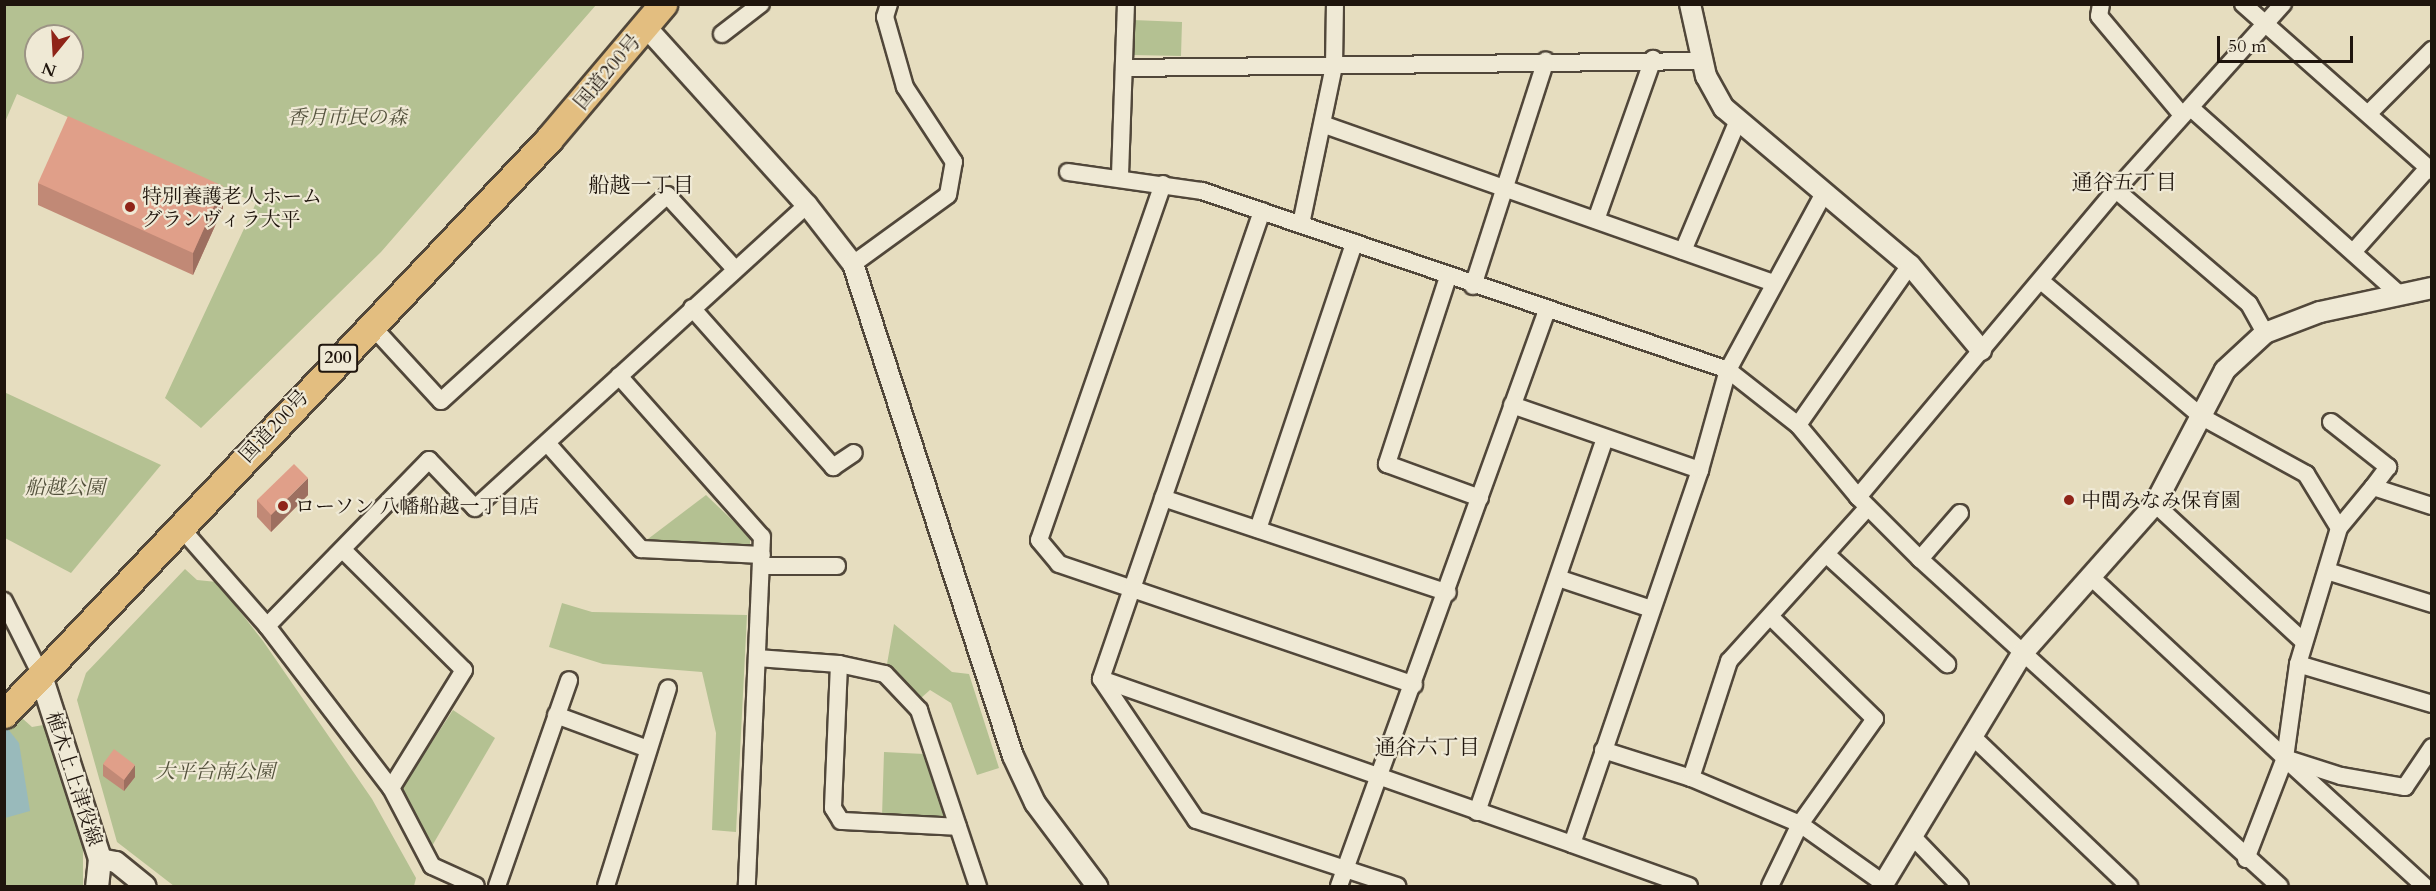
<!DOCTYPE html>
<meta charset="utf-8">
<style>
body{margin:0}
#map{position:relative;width:2436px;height:891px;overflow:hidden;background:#e6ddbf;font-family:Cardo,"Noto Serif JP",serif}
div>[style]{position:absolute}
.green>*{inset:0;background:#b4c192}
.water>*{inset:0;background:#99babb}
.roads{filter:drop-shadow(2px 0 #51473a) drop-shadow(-2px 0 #51473a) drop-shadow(0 2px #51473a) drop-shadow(0 -2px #51473a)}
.minor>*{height:16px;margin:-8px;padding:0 8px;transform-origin:8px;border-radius:8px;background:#efe9d5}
.tertiary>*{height:20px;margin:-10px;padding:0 10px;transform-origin:10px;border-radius:10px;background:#efe9d5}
.secondary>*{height:22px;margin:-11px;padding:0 11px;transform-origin:11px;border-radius:11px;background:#efe9d5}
.trunk>*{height:27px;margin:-13.5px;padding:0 13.5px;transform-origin:13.5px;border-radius:13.5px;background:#e3be80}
.wall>*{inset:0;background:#c18976}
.shaded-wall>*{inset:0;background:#9d6f60}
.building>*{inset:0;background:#e09f89}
.dots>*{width:16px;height:16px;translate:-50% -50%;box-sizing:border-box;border:3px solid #efe9d5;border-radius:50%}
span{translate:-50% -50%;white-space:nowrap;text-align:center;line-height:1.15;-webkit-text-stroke:4.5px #efe9d5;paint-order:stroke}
.shield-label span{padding:2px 4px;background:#efe9d5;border:2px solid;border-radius:4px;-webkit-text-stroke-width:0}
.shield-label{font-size:18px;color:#1f150d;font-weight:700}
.street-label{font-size:20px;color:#1f150d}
.park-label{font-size:20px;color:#53513c;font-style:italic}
.poi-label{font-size:20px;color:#1f150d}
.left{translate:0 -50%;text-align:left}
.neighbourhood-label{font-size:21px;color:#1f150d}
.frame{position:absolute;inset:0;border:6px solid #1f150d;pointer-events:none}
.north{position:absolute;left:24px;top:24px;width:60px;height:60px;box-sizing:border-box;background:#efe9d5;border:2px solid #9c9485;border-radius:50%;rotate:198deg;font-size:16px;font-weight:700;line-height:24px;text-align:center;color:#1f150d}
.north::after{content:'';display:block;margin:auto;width:21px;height:27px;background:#8f2418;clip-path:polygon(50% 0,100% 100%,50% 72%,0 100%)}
.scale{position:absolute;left:2217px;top:36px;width:136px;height:27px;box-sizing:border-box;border:3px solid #1f150d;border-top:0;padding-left:8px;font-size:18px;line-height:21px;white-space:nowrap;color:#1f150d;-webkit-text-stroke:4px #efe9d5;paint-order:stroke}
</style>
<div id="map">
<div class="green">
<i style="clip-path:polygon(evenodd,5px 5px,596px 5px,381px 252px,201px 428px,165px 398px,256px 203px,17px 94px,5px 122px,5px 5px,36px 36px,72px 36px,72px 72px,36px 72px,36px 36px)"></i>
<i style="clip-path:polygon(1133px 20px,1182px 22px,1181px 56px,1133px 55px)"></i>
<i style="clip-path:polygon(4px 392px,161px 465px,71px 573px,5px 538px)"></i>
<i style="clip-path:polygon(706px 495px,750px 537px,750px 547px,644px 542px)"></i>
<i style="clip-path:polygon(185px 569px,197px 580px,217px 582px,263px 641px,372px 799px,416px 878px,414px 886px,174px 886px,117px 842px,77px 700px,86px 673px)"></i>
<i style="clip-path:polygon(562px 603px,592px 612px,747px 615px,736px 832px,712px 830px,716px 733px,702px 672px,603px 664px,549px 647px)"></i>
<i style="clip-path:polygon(894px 624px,952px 672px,969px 674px,999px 768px,977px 775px,951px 703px,930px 690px,921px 698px,887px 664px)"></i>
<i style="clip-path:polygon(4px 702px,32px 727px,49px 724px,83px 834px,83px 886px,5px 886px)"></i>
<i style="clip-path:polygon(453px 710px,495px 738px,432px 846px,401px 789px)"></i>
<i style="clip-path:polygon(884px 752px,924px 754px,945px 819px,882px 816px)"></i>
</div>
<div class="water">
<i style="clip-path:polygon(4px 724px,19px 743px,30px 811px,5px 818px)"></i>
</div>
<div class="roads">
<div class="minor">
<i style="left:2101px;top:4px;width:12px;rotate:99deg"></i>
<i style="left:2099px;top:16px;width:129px;rotate:50deg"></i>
<i style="left:2243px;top:4px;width:252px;rotate:41.5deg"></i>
<i style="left:722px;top:34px;width:49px;rotate:-37.6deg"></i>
<i style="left:1124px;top:68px;width:578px;rotate:-0.69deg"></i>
<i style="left:2191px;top:108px;width:278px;rotate:41.8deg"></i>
<i style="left:2368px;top:114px;width:91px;rotate:-45deg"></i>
<i style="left:1325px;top:125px;width:475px;rotate:19.4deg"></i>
<i style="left:1068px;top:172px;width:135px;rotate:8.1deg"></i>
<i style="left:1202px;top:191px;width:556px;rotate:18.79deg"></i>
<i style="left:1728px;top:370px;width:89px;rotate:38.2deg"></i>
<i style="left:1798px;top:425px;width:94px;rotate:50.2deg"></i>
<i style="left:1858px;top:497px;width:88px;rotate:45deg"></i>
<i style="left:1920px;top:559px;width:486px;rotate:42.3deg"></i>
<i style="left:1120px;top:175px;width:171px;rotate:-88deg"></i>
<i style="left:1163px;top:184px;width:377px;rotate:109.2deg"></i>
<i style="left:1039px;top:540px;width:31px;rotate:50deg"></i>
<i style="left:1059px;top:564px;width:375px;rotate:18.8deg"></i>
<i style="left:2116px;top:190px;width:175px;rotate:40.6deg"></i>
<i style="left:2249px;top:304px;width:33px;rotate:61deg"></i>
<i style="left:1262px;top:211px;width:495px;rotate:109deg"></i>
<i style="left:1101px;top:679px;width:170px;rotate:56deg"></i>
<i style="left:1196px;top:820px;width:212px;rotate:18.2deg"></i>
<i style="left:1596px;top:220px;width:171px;rotate:-70.5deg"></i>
<i style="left:1301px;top:224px;width:161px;rotate:-78.2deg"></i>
<i style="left:1334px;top:66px;width:62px;rotate:-89.1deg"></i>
<i style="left:1683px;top:251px;width:142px;rotate:-67.2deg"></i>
<i style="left:2354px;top:251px;width:111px;rotate:-48.3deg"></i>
<i style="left:853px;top:264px;width:117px;rotate:-36deg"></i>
<i style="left:948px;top:195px;width:34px;rotate:-80deg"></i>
<i style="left:954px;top:162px;width:90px;rotate:-123.2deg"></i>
<i style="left:905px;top:87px;width:73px;rotate:-105.9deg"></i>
<i style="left:885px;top:17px;width:14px;rotate:-73deg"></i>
<i style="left:1448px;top:277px;width:197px;rotate:108.1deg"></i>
<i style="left:1387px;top:464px;width:99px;rotate:20.1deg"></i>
<i style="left:2041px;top:281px;width:211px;rotate:40.2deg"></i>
<i style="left:2202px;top:417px;width:119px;rotate:28.7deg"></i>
<i style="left:2306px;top:474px;width:63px;rotate:58.6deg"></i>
<i style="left:1473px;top:286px;width:237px;rotate:-72.1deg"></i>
<i style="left:692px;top:308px;width:213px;rotate:48.4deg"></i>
<i style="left:833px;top:467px;width:25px;rotate:-34deg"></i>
<i style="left:371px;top:325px;width:103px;rotate:47.4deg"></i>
<i style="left:441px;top:401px;width:306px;rotate:-42.3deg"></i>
<i style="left:667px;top:195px;width:100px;rotate:47.4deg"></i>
<i style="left:619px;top:376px;width:215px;rotate:48.4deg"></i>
<i style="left:762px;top:537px;width:349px;rotate:92.5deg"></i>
<i style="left:1512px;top:405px;width:199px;rotate:19.1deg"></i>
<i style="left:2331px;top:422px;width:73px;rotate:38.3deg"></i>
<i style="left:2388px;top:467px;width:25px;rotate:127deg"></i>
<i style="left:1798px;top:425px;width:195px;rotate:-55deg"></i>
<i style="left:547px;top:443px;width:142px;rotate:48.4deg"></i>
<i style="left:641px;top:549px;width:121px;rotate:2.8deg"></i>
<i style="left:1858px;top:497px;width:401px;rotate:-50deg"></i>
<i style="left:2116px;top:190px;width:250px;rotate:-48.1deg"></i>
<i style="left:1163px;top:498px;width:300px;rotate:18.4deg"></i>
<i style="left:2155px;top:504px;width:203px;rotate:42.8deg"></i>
<i style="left:181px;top:528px;width:130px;rotate:48.7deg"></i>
<i style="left:267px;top:626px;width:204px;rotate:52.6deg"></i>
<i style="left:391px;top:788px;width:88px;rotate:62.3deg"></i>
<i style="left:432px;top:866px;width:48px;rotate:24.4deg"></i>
<i style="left:1258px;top:529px;width:302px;rotate:-71.4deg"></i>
<i style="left:344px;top:551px;width:169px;rotate:44.8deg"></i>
<i style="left:464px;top:670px;width:139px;rotate:121.7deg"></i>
<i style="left:1826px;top:554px;width:164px;rotate:42.3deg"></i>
<i style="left:1920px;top:559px;width:61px;rotate:-49deg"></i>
<i style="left:761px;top:566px;width:76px"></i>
<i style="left:2327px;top:571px;width:110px;rotate:17.4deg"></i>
<i style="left:2090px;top:576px;width:267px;rotate:43deg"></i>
<i style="left:2285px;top:758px;width:59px;rotate:17.8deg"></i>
<i style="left:2341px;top:776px;width:65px;rotate:9.8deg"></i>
<i style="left:2405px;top:787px;width:48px;rotate:-56deg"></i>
<i style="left:1558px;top:578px;width:98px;rotate:18.4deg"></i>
<i style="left:4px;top:601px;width:80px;rotate:63.4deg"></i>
<i style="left:267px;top:626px;width:232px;rotate:-45.7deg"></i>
<i style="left:429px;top:460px;width:66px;rotate:46.2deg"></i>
<i style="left:475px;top:508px;width:449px;rotate:-42.4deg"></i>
<i style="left:757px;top:658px;width:82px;rotate:4.2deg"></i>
<i style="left:839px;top:664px;width:47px;rotate:12.3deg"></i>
<i style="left:885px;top:674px;width:50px;rotate:46.6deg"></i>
<i style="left:919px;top:710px;width:186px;rotate:71.5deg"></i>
<i style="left:839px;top:664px;width:144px;rotate:92.4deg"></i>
<i style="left:833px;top:808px;width:15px;rotate:58deg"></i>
<i style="left:841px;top:821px;width:117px;rotate:2.9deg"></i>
<i style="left:2298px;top:664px;width:140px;rotate:16.6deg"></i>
<i style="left:1101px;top:679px;width:499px;rotate:19.3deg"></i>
<i style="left:556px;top:715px;width:98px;rotate:20.3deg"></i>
<i style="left:1973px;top:737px;width:216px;rotate:43.7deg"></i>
<i style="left:1603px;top:750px;width:92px;rotate:17.7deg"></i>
<i style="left:1691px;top:778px;width:118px;rotate:22.9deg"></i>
<i style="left:1800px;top:824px;width:102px;rotate:35.4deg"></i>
<i style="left:2290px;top:763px;width:182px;rotate:42.5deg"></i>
<i style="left:1691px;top:778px;width:123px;rotate:-72deg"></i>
<i style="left:1729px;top:661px;width:207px;rotate:-47.9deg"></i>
<i style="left:1477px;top:812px;width:395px;rotate:-71.1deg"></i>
<i style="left:1913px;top:837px;width:68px;rotate:46.2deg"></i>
<i style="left:2246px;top:859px;width:108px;rotate:-68.9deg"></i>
<i style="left:2285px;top:758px;width:95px;rotate:-82.1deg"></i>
<i style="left:2298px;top:664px;width:142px;rotate:-73.2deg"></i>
<i style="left:2339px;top:528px;width:53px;rotate:-50.3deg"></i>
<i style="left:2373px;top:487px;width:62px;rotate:17.9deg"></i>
<i style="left:497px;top:886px;width:218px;rotate:-70.7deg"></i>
<i style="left:606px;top:886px;width:207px;rotate:-72.6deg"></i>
<i style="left:1339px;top:886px;width:612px;rotate:-70.14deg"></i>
<i style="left:1689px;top:886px;width:124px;rotate:-160.3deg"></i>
<i style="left:1572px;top:844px;width:395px;rotate:-71.1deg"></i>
<i style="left:1700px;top:470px;width:104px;rotate:-74.4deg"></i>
<i style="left:1728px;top:370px;width:201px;rotate:-61.5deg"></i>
<i style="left:1770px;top:886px;width:69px;rotate:-64.2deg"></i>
<i style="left:1800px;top:824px;width:129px;rotate:-54.5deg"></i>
<i style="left:1875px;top:719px;width:146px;rotate:-135.6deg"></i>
</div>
<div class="tertiary">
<i style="left:1690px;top:4px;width:74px;rotate:77.5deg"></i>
<i style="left:1706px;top:76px;width:37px;rotate:61deg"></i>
<i style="left:1724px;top:108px;width:243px;rotate:40.2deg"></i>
<i style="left:1910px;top:265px;width:111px;rotate:50.1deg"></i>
<i style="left:646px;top:27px;width:240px;rotate:47.9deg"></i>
<i style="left:807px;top:205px;width:75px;rotate:52.1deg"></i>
<i style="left:853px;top:264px;width:517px;rotate:71.99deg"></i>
<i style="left:1013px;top:756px;width:52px;rotate:64.9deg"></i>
<i style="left:1035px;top:803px;width:104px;rotate:53.2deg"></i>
<i style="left:100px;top:859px;width:16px;rotate:11deg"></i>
<i style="left:116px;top:862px;width:38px;rotate:39deg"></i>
<i style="left:1882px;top:886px;width:271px;rotate:-58.9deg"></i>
<i style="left:2022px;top:654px;width:200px;rotate:-48.4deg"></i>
<i style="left:2155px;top:504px;width:151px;rotate:-62.4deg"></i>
<i style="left:2225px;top:370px;width:54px;rotate:-42.8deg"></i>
<i style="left:2265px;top:333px;width:59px;rotate:-20.9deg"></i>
<i style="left:2320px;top:312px;width:115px;rotate:-12.1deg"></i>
</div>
<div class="secondary">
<i style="left:40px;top:673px;width:195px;rotate:72.1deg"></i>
<i style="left:100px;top:859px;width:27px;rotate:96deg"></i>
</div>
<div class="trunk">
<i style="left:4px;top:714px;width:792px;rotate:-46.53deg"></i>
<i style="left:549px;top:139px;width:177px;rotate:-49.8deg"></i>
</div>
</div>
<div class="wall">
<i style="clip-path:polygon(38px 183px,223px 208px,193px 275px,38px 205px)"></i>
<i style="clip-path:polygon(308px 495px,271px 532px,257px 517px,257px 500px)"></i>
<i style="clip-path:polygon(103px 764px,135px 777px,124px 791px,103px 776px)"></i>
</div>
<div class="shaded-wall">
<i style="clip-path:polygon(223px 186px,223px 208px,193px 275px,193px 253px)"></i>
<i style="clip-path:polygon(308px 478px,308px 495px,271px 532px,271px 515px)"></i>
<i style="clip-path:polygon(135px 765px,135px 777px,124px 791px,124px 780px)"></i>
</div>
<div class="building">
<i style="clip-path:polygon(68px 116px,223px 186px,193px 253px,38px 183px)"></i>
<i style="clip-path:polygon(294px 464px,308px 478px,271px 515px,257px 500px)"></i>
<i style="clip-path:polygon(114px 749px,135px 765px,124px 780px,103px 764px)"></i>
</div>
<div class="dots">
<i style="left:130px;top:207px;background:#8f2418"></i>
<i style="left:2069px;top:500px;background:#8f2418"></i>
<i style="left:283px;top:506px;background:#8f2418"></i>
</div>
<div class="shield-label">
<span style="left:338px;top:358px">200</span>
</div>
<div class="street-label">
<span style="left:607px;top:72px;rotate:-50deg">国道200号</span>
<span style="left:274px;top:426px;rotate:-47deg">国道200号</span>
<span style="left:74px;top:779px;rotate:72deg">植木上上津役線</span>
</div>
<div class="park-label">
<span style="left:347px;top:117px">香月市民の森</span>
<span style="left:65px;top:487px">船越公園</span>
<span style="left:215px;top:771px">大平台南公園</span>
</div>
<div class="poi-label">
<span class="left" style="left:142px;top:208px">特別養護老人ホーム<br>グランヴィラ大平</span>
<span class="left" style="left:2081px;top:500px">中間みなみ保育園</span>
<span class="left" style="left:295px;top:506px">ローソン 八幡船越一丁目店</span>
</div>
<div class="neighbourhood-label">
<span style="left:2124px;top:183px">通谷五丁目</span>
<span style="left:641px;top:186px">船越一丁目</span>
<span style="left:1427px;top:748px">通谷六丁目</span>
</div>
<div class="frame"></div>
<div class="north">N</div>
<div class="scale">50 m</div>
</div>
